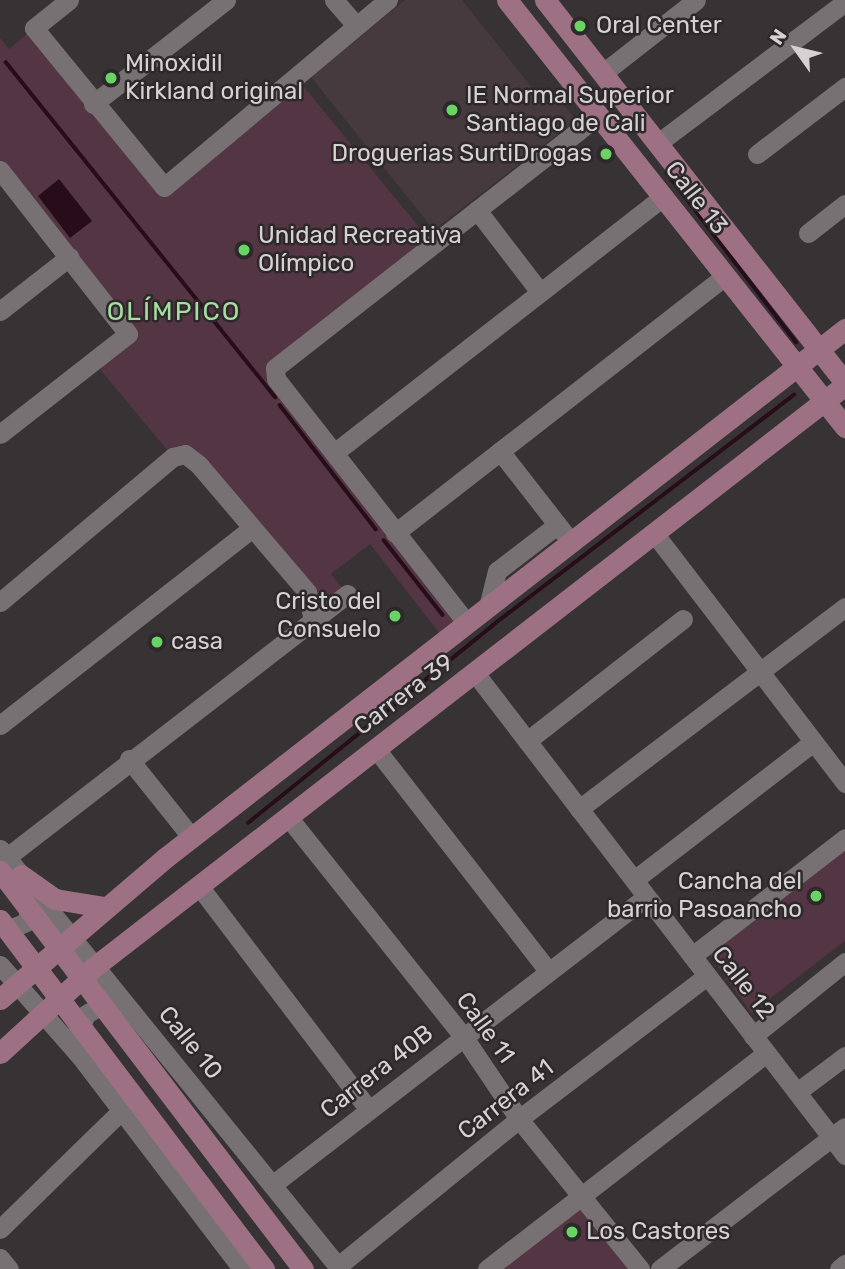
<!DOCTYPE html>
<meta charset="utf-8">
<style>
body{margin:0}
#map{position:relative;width:845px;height:1269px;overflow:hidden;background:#373234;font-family:Rubik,sans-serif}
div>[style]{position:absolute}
.built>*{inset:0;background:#463a3f}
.green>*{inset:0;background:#533543}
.water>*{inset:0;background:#270d1a}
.stream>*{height:3.5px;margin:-1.75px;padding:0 1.75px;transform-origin:1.75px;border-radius:1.75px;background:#270d1a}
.minor>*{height:19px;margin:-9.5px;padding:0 9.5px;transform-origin:9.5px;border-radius:9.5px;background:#777173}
.major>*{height:21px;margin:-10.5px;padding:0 10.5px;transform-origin:10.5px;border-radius:10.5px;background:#9d7084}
.dots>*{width:19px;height:19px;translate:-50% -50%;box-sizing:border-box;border:4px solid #2d282a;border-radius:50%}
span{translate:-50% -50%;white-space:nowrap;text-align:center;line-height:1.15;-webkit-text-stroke:5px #2d282a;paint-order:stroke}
.poi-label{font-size:24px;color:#d6d2d4}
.left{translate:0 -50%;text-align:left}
.right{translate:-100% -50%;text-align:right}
.street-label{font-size:24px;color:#d6d2d4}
.neighbourhood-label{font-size:26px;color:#a6dea2;letter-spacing:2px}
.north{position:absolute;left:761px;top:14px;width:70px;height:70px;-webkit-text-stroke:5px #2d282a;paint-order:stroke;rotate:304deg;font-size:19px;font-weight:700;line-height:28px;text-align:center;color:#d6d2d4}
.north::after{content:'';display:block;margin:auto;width:24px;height:32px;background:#d6d2d4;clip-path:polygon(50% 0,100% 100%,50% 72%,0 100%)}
</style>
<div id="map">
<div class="built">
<i style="clip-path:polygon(405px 0,462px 0,541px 99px,558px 98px,576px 120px,434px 230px,311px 77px)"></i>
</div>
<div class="green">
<i style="clip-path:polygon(34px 28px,164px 187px,295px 76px,432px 243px,275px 368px,466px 622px,444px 639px,370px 544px,331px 574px,347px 594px,312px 616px,313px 604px,199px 465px,173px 457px,93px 361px,128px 334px,0 170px,0 38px,9px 49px)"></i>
<i style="clip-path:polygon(845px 851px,845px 941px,751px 1013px,710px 955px)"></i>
<i style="clip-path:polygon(580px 1195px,640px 1269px,487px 1269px)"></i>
</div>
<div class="water">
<i style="clip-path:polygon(59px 179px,92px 221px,70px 238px,38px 196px)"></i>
</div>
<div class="stream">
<i style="left:6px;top:62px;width:430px;rotate:51.2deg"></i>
<i style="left:667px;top:173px;width:213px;rotate:52.6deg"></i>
<i style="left:280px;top:405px;width:157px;rotate:52.3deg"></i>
<i style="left:384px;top:540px;width:95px;rotate:51.8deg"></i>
<i style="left:248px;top:823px;width:315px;rotate:-38.9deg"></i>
<i style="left:493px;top:625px;width:379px;rotate:-37.4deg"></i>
</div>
<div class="minor">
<i style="left:69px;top:0;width:45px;rotate:141.3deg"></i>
<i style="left:34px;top:28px;width:205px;rotate:50.7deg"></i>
<i style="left:164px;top:187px;width:292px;rotate:-39.9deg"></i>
<i style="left:334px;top:0;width:33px;rotate:49deg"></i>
<i style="left:603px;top:73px;width:118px;rotate:-38.1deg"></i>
<i style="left:93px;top:104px;width:169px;rotate:-38deg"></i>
<i style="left:658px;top:143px;width:234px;rotate:-37deg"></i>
<i style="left:757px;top:154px;width:111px;rotate:-37.3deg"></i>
<i style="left:0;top:170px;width:208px;rotate:52deg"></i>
<i style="left:128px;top:334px;width:162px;rotate:142deg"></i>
<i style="left:477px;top:210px;width:103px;rotate:52.5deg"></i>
<i style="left:808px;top:233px;width:47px;rotate:-38.1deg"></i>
<i style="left:0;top:311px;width:88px;rotate:-38deg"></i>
<i style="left:500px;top:451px;width:114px;rotate:52.1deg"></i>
<i style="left:334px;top:453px;width:415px;rotate:-37.9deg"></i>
<i style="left:395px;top:533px;width:417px;rotate:-37.9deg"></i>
<i style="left:654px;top:533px;width:315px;rotate:52.6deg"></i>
<i style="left:0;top:602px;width:226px;rotate:-40deg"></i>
<i style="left:173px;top:457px;width:12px;rotate:-14deg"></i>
<i style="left:185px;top:454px;width:18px;rotate:38deg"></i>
<i style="left:199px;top:465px;width:167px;rotate:49.6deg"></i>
<i style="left:307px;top:592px;width:25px;rotate:78deg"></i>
<i style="left:489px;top:603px;width:33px;rotate:-76deg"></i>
<i style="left:497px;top:571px;width:76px;rotate:-37.5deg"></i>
<i style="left:466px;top:622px;width:308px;rotate:-128deg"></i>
<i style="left:276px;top:379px;width:11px;rotate:-95deg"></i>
<i style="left:275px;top:368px;width:410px;rotate:-38deg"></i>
<i style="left:475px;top:673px;width:608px;rotate:52.49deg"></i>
<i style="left:0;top:725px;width:318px;rotate:-38deg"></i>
<i style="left:527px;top:741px;width:198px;rotate:-38deg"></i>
<i style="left:376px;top:749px;width:281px;rotate:52.2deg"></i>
<i style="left:129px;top:759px;width:101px;rotate:51.4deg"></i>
<i style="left:579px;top:809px;width:334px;rotate:-37.2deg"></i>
<i style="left:288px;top:817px;width:280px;rotate:51.4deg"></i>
<i style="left:463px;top:1036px;width:100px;rotate:56deg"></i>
<i style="left:519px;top:1119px;width:193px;rotate:51.1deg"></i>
<i style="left:0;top:849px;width:540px;rotate:51.01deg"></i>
<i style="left:7px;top:857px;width:430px;rotate:-37.7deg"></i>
<i style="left:634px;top:880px;width:226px;rotate:-37.6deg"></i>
<i style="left:199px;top:886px;width:281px;rotate:52.8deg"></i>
<i style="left:0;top:925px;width:12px;rotate:14deg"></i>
<i style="left:12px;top:928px;width:15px;rotate:-23deg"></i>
<i style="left:26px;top:922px;width:25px;rotate:-74deg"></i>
<i style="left:692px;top:956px;width:193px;rotate:-37.6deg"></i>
<i style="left:0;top:965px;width:121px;rotate:48.7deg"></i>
<i style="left:80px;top:1056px;width:268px;rotate:52.7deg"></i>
<i style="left:753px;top:1036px;width:118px;rotate:-38.8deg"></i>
<i style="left:75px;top:1038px;width:26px;rotate:-65deg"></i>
<i style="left:86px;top:1014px;width:13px;rotate:-29deg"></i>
<i style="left:97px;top:1008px;width:20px"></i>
<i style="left:797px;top:1092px;width:60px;rotate:-36.9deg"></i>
<i style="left:272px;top:1185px;width:472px;rotate:-37.6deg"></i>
<i style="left:0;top:1229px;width:169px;rotate:-44.3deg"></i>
<i style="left:0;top:1258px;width:14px;rotate:51deg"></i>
<i style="left:338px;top:1266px;width:233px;rotate:-39.1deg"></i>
<i style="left:519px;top:1119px;width:236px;rotate:-37.3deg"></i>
<i style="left:487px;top:1269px;width:353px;rotate:-37.7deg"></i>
<i style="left:660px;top:1269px;width:233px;rotate:-37.5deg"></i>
<i style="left:839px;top:1269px;width:8px;rotate:-40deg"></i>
</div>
<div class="major">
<i style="left:507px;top:0;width:545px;rotate:51.64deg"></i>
<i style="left:545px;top:0;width:487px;rotate:51.9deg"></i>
<i style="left:0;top:871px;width:500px;rotate:52.72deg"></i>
<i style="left:21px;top:875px;width:42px;rotate:35.2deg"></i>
<i style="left:55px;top:899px;width:50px;rotate:9.3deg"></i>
<i style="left:0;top:920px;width:438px;rotate:52.9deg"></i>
<i style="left:0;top:999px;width:217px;rotate:-40.5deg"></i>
<i style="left:165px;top:858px;width:862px;rotate:-37.88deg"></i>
<i style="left:0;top:1053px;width:127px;rotate:-42.5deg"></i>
<i style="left:94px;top:967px;width:950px;rotate:-37.77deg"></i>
</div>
<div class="dots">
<i style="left:580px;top:26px;background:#69d464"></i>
<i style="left:111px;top:78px;background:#69d464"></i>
<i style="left:452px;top:110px;background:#69d464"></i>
<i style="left:606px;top:154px;background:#69d464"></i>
<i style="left:244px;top:250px;background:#69d464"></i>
<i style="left:395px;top:616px;background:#69d464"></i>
<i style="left:157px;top:642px;background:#69d464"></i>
<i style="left:816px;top:896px;background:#69d464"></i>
<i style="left:572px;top:1232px;background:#69d464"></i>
</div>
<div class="poi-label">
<span class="left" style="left:596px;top:26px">Oral Center</span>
<span class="left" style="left:125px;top:78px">Minoxidil<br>Kirkland original</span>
<span class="left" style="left:466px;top:110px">IE Normal Superior<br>Santiago de Cali</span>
<span class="right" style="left:592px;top:154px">Droguerias SurtiDrogas</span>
<span class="left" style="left:258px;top:250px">Unidad Recreativa<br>Olímpico</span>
<span class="right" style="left:381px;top:616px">Cristo del<br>Consuelo</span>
<span class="left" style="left:171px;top:642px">casa</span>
<span class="right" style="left:802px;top:896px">Cancha del<br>barrio Pasoancho</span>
<span class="left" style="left:586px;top:1232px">Los Castores</span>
</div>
<div class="street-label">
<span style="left:696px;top:198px;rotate:52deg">Calle 13</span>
<span style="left:404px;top:695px;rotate:-37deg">Carrera 39</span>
<span style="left:743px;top:983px;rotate:52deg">Calle 12</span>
<span style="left:485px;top:1028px;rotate:54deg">Calle 11</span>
<span style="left:190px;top:1043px;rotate:51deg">Calle 10</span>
<span style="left:377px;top:1072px;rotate:-38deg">Carrera 40B</span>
<span style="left:506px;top:1100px;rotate:-38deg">Carrera 41</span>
</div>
<div class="neighbourhood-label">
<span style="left:174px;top:312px">OLÍMPICO</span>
</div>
<div class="north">N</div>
</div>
